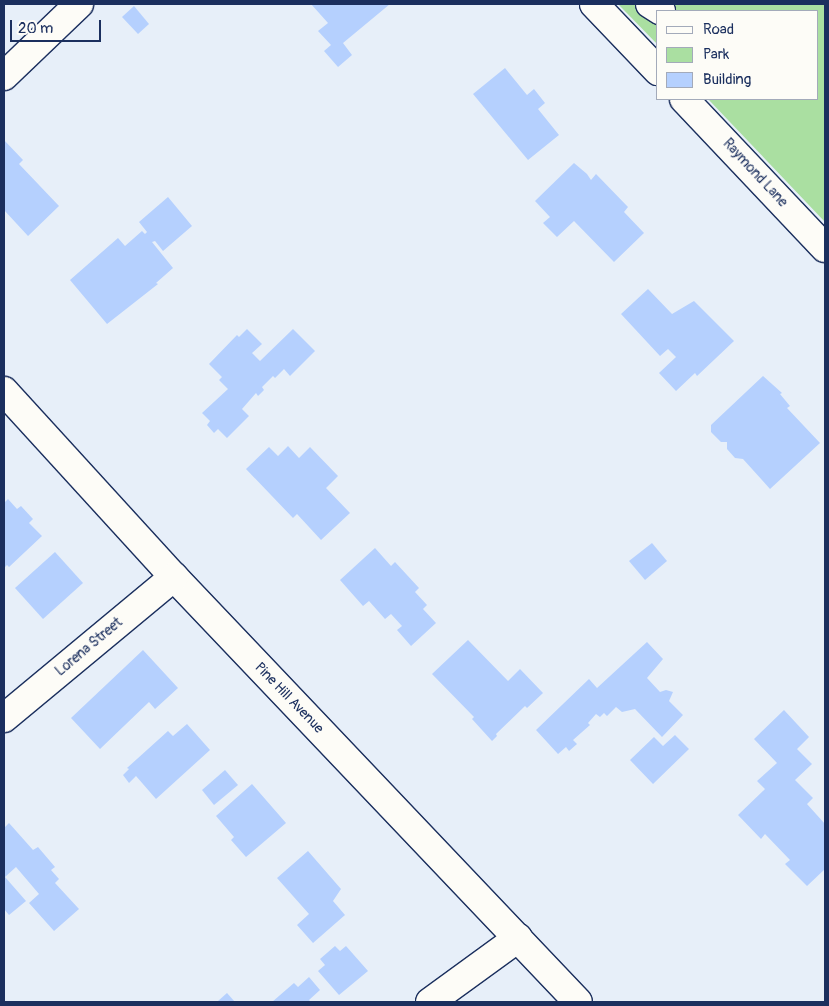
<!DOCTYPE html>
<style>
body{margin:0}
#map{position:relative;width:829px;height:1006px;overflow:hidden;background:#e7eff9;font-family:Pangolin,sans-serif}
div>[style]{position:absolute}
.green>*{inset:0;background:#aadfa1}
.building>*{inset:0;background:#b5d0fe}
.roads{filter:drop-shadow(1px 0 #1b2f5e) drop-shadow(-1px 0 #1b2f5e) drop-shadow(0 1px #1b2f5e) drop-shadow(0 -1px #1b2f5e)}
.minor>*{height:28px;margin:-14px;padding:0 14px;transform-origin:14px;border-radius:14px;background:#fdfcf7}
span{translate:-50% -50%;white-space:nowrap;text-align:center;line-height:1.15;-webkit-text-stroke:5px #fdfcf7;paint-order:stroke}
.street-label{font-size:14px;color:#1b2f5e}
.frame{position:absolute;inset:0;border:5px solid #1b2f5e;pointer-events:none}
.legend{position:absolute;left:656px;top:10px;width:162px;height:90px;box-sizing:border-box;background:#fdfcf7;border:1px solid #a3aaba;margin:0;padding:6px 9px;list-style:none;font-size:15px;color:#1b2f5e}
.legend li{display:flex;align-items:center;gap:10px;height:25px}
.legend b{width:25px;border:1px solid #a3aaba}
.scale{position:absolute;left:10px;top:20px;width:91px;height:22px;box-sizing:border-box;border:2px solid #1b2f5e;border-top:0;padding-left:6px;font-size:15px;line-height:18px;white-space:nowrap;color:#1b2f5e;-webkit-text-stroke:4px #fdfcf7;paint-order:stroke}
</style>
<div id="map">
<div class="green">
<i style="clip-path:polygon(618px 4px,825px 4px,825px 222px,708px 99px,818px 99px,818px 11px,658px 11px,658px 45px)"></i>
</div>
<div class="building">
<i style="clip-path:polygon(311px 4px,390px 4px,343px 43px,352px 55px,338px 67px,324px 51px,331px 45px,318px 31px,328px 23px)"></i>
<i style="clip-path:polygon(134px 6px,149px 24px,138px 34px,122px 17px)"></i>
<i style="clip-path:polygon(505px 68px,527px 95px,534px 89px,545px 103px,538px 109px,559px 135px,528px 160px,473px 94px)"></i>
<i style="clip-path:polygon(4px 140px,23px 160px,19px 164px,59px 206px,28px 236px,4px 210px)"></i>
<i style="clip-path:polygon(574px 163px,587px 174px,591px 180px,596px 174px,628px 207px,624px 212px,644px 233px,614px 262px,574px 221px,557px 237px,543px 223px,550px 217px,535px 201px)"></i>
<i style="clip-path:polygon(168px 197px,192px 226px,163px 251px,155px 241px,152px 242px,173px 268px,156px 283px,158px 284px,107px 324px,70px 280px,118px 238px,125px 246px,142px 231px,145px 234px,147px 232px,139px 222px)"></i>
<i style="clip-path:polygon(648px 289px,672px 314px,694px 301px,734px 341px,697px 376px,695px 373px,676px 391px,659px 373px,676px 357px,668px 349px,660px 356px,621px 314px)"></i>
<i style="clip-path:polygon(247px 329px,262px 344px,252px 353px,260px 361px,293px 329px,315px 351px,290px 376px,284px 369px,275px 378px,273px 376px,262px 387px,264px 390px,258px 396px,256px 393px,242px 409px,249px 416px,227px 438px,218px 429px,214px 433px,207px 425px,210px 421px,202px 413px,228px 389px,219px 380px,222px 377px,209px 364px,237px 335px,239px 337px)"></i>
<i style="clip-path:polygon(763px 376px,782px 393px,780px 394px,790px 406px,787px 408px,820px 443px,770px 489px,743px 459px,735px 458px,727px 449px,727px 442px,721px 442px,711px 432px,711px 425px)"></i>
<i style="clip-path:polygon(288px 446px,299px 458px,310px 447px,338px 476px,326px 488px,350px 513px,321px 540px,297px 514px,293px 518px,246px 469px,269px 447px,278px 456px)"></i>
<i style="clip-path:polygon(8px 499px,17px 509px,21px 506px,33px 519px,29px 523px,42px 536px,9px 567px,7px 565px,4px 568px,4px 503px)"></i>
<i style="clip-path:polygon(652px 543px,667px 561px,645px 580px,629px 561px)"></i>
<i style="clip-path:polygon(375px 548px,391px 566px,395px 562px,419px 588px,415px 592px,427px 605px,423px 609px,436px 623px,411px 646px,397px 630px,402px 626px,391px 614px,385px 619px,369px 601px,363px 606px,340px 580px)"></i>
<i style="clip-path:polygon(55px 552px,83px 583px,43px 619px,15px 588px)"></i>
<i style="clip-path:polygon(468px 640px,508px 681px,520px 669px,543px 693px,527px 708px,525px 706px,496px 734px,497px 736px,492px 741px,472px 719px,474px 717px,432px 674px)"></i>
<i style="clip-path:polygon(647px 642px,663px 659px,647px 678px,660px 692px,666px 690px,673px 692px,669px 701px,683px 715px,662px 737px,635px 709px,622px 712px,616px 707px,607px 716px,604px 713px,600px 717px,596px 714px,588px 723px,590px 725px,573px 740px,577px 744px,569px 751px,566px 747px,558px 754px,536px 730px,589px 679px,597px 688px)"></i>
<i style="clip-path:polygon(143px 650px,178px 688px,155px 709px,149px 702px,100px 749px,71px 718px)"></i>
<i style="clip-path:polygon(784px 710px,809px 737px,797px 749px,812px 764px,795px 780px,813px 798px,807px 804px,825px 824px,825px 869px,807px 886px,785px 864px,790px 860px,765px 834px,761px 839px,738px 815px,765px 789px,757px 781px,777px 763px,754px 739px)"></i>
<i style="clip-path:polygon(187px 724px,210px 750px,156px 799px,136px 776px,129px 783px,123px 775px,129px 769px,127px 768px,168px 731px,173px 736px)"></i>
<i style="clip-path:polygon(675px 735px,689px 749px,653px 784px,630px 760px,654px 737px,663px 746px)"></i>
<i style="clip-path:polygon(225px 770px,238px 785px,214px 805px,202px 790px)"></i>
<i style="clip-path:polygon(252px 784px,286px 823px,246px 857px,231px 840px,234px 837px,216px 816px)"></i>
<i style="clip-path:polygon(9px 823px,33px 850px,38px 847px,55px 867px,51px 870px,59px 879px,55px 883px,79px 909px,54px 931px,29px 903px,39px 894px,16px 867px,5px 877px,26px 901px,9px 915px,4px 909px,4px 828px)"></i>
<i style="clip-path:polygon(308px 851px,341px 889px,333px 901px,345px 915px,313px 943px,297px 925px,309px 914px,277px 878px)"></i>
<i style="clip-path:polygon(335px 946px,340px 951px,346px 946px,368px 971px,339px 995px,318px 971px,325px 965px,320px 959px)"></i>
<i style="clip-path:polygon(309px 977px,320px 990px,309px 1000px,311px 1002px,272px 1002px,294px 983px,298px 987px)"></i>
<i style="clip-path:polygon(227px 993px,235px 1002px,218px 1001px)"></i>
</div>
<div class="roads">
<div class="minor">
<i style="left:594px;top:4px;width:93px;rotate:46.3deg"></i>
<i style="left:650px;top:4px;width:13px;rotate:32deg"></i>
<i style="left:4px;top:76px;width:104px;rotate:-43.8deg"></i>
<i style="left:684px;top:99px;width:205px;rotate:46.6deg"></i>
<i style="left:4px;top:391px;width:252px;rotate:47.6deg"></i>
<i style="left:174px;top:577px;width:586px;rotate:46.45deg"></i>
<i style="left:4px;top:718px;width:221px;rotate:-39.7deg"></i>
<i style="left:430px;top:1002px;width:109px;rotate:-36deg"></i>
</div>
</div>
<div class="street-label">
<span style="left:755px;top:173px;rotate:47deg">Raymond Lane</span>
<span style="left:89px;top:647px;rotate:-40deg">Lorena Street</span>
<span style="left:289px;top:698px;rotate:46deg">Pine Hill Avenue</span>
</div>
<div class="frame"></div>
<ul class="legend">
<li><b style="height:6px;background:#fdfcf7"></b>Road</li>
<li><b style="height:14px;background:#aadfa1"></b>Park</li>
<li><b style="height:14px;background:#b5d0fe"></b>Building</li>
</ul>
<div class="scale">20 m</div>
</div>
